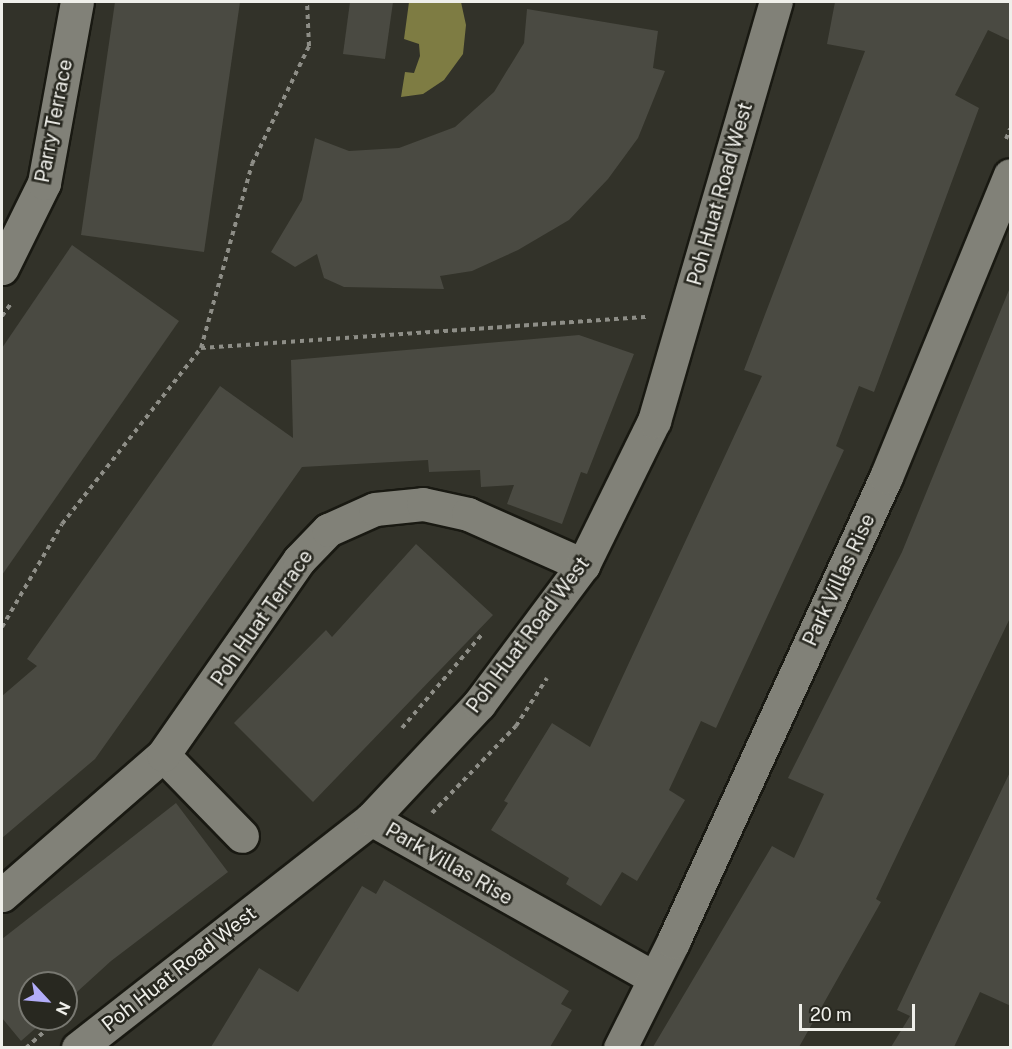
<!DOCTYPE html>
<style>
body{margin:0}
#map{position:relative;width:1012px;height:1049px;overflow:hidden;background:#323229;font-family:"Public Sans",sans-serif}
div>[style]{position:absolute}
.water>*{inset:0;background:#7e7c43}
.building>*{inset:0;background:#4a4a42}
.path>*{height:4px;margin-top:-2px;transform-origin:0;background:repeating-linear-gradient(90deg,#8e8e87 0 4.5px,transparent 0 9px)}
.roads{filter:drop-shadow(2px 0 #191912) drop-shadow(-2px 0 #191912) drop-shadow(0 2px #191912) drop-shadow(0 -2px #191912)}
.minor>*{height:33px;margin:-16.5px;padding:0 16.5px;transform-origin:16.5px;border-radius:16.5px;background:#818178}
span{translate:-50% -50%;white-space:nowrap;text-align:center;line-height:1.15;-webkit-text-stroke:5px #282820;paint-order:stroke}
.street-label{font-size:20px;color:#efefea}
.frame{position:absolute;inset:0;border:3px solid #efefea;pointer-events:none}
.north{position:absolute;left:18px;top:971px;width:60px;height:60px;box-sizing:border-box;background:#282820;border:2px solid #787871;border-radius:50%;rotate:116deg;font-size:16px;font-weight:700;line-height:24px;text-align:center;color:#efefea}
.north::after{content:'';display:block;margin:auto;width:21px;height:27px;background:#b2adf9;clip-path:polygon(50% 0,100% 100%,50% 72%,0 100%)}
.scale{position:absolute;left:799px;top:1004px;width:116px;height:27px;box-sizing:border-box;border:3px solid #efefea;border-top:0;padding-left:8px;font-size:18px;line-height:21px;white-space:nowrap;color:#efefea;-webkit-text-stroke:4px #282820;paint-order:stroke}
</style>
<div id="map">
<div class="water">
<i style="clip-path:polygon(409px 2px,461px 2px,466px 25px,463px 54px,444px 80px,423px 94px,401px 97px,405px 72px,414px 73px,420px 56px,419px 44px,404px 39px)"></i>
</div>
<div class="building">
<i style="clip-path:polygon(115px 2px,240px 2px,204px 252px,81px 235px)"></i>
<i style="clip-path:polygon(350px 2px,393px 2px,385px 59px,343px 54px)"></i>
<i style="clip-path:polygon(835px 2px,1011px 2px,1011px 41px,988px 30px,955px 95px,979px 108px,874px 392px,859px 386px,836px 446px,844px 450px,716px 728px,701px 721px,669px 790px,685px 800px,637px 881px,622px 872px,601px 906px,566px 884px,569px 878px,491px 830px,508px 803px,504px 801px,552px 723px,590px 747px,762px 376px,744px 370px,865px 51px,827px 44px)"></i>
<i style="clip-path:polygon(527px 9px,658px 31px,653px 68px,665px 71px,638px 138px,608px 179px,569px 220px,518px 250px,472px 271px,440px 276px,444px 289px,344px 287px,324px 278px,317px 254px,295px 267px,271px 252px,302px 200px,315px 138px,349px 151px,399px 148px,455px 127px,494px 92px,524px 43px)"></i>
<i style="clip-path:polygon(72px 245px,179px 321px,2px 575px,2px 348px)"></i>
<i style="clip-path:polygon(1011px 285px,1011px 616px,876px 899px,881px 902px,799px 1047px,653px 1047px,772px 846px,794px 858px,824px 794px,788px 778px,902px 552px)"></i>
<i style="clip-path:polygon(579px 335px,634px 354px,587px 474px,581px 472px,562px 524px,507px 504px,514px 485px,481px 487px,480px 470px,429px 472px,428px 460px,302px 467px,95px 759px,2px 838px,2px 696px,37px 666px,27px 659px,220px 386px,293px 438px,291px 360px)"></i>
<i style="clip-path:polygon(416px 544px,493px 615px,313px 802px,234px 723px,326px 630px,332px 637px)"></i>
<i style="clip-path:polygon(1011px 770px,1011px 1006px,980px 992px,954px 1047px,891px 1047px,910px 1016px,897px 1010px)"></i>
<i style="clip-path:polygon(176px 803px,228px 872px,111px 961px,66px 1002px,66px 983px,30px 983px,30px 1019px,46px 1019px,21px 1041px,2px 1018px,2px 939px)"></i>
<i style="clip-path:polygon(384px 880px,569px 991px,561px 1004px,572px 1010px,550px 1047px,211px 1047px,259px 968px,298px 992px,362px 886px,376px 894px)"></i>
</div>
<div class="path">
<i style="left:1006px;top:139px;width:11px;rotate:-68deg"></i>
<i style="left:2px;top:316px;width:14px;rotate:-54deg"></i>
<i style="left:201px;top:348px;width:448px;rotate:-4deg"></i>
<i style="left:2px;top:627px;width:119px;rotate:-59.8deg"></i>
<i style="left:62px;top:524px;width:224px;rotate:-51.7deg"></i>
<i style="left:201px;top:348px;width:191px;rotate:-74.5deg"></i>
<i style="left:252px;top:164px;width:131px;rotate:-64.2deg"></i>
<i style="left:309px;top:46px;width:44px;rotate:-92.6deg"></i>
<i style="left:402px;top:728px;width:125px;rotate:-49.5deg"></i>
<i style="left:432px;top:813px;width:121px;rotate:-46deg"></i>
<i style="left:516px;top:726px;width:57px;rotate:-57.1deg"></i>
<i style="left:26px;top:1048px;width:25px;rotate:-42deg"></i>
</div>
<div class="roads">
<div class="minor">
<i style="left:2px;top:268px;width:95px;rotate:-63.7deg"></i>
<i style="left:44px;top:183px;width:184px;rotate:-79.7deg"></i>
<i style="left:163px;top:755px;width:113px;rotate:45.7deg"></i>
<i style="left:371px;top:819px;width:325px;rotate:29.3deg"></i>
<i style="left:2px;top:895px;width:213px;rotate:-41deg"></i>
<i style="left:163px;top:755px;width:238px;rotate:-55.1deg"></i>
<i style="left:299px;top:560px;width:42px;rotate:-46deg"></i>
<i style="left:328px;top:530px;width:51px;rotate:-24.1deg"></i>
<i style="left:375px;top:509px;width:48px;rotate:-5.9deg"></i>
<i style="left:423px;top:504px;width:46px;rotate:12.5deg"></i>
<i style="left:468px;top:514px;width:126px;rotate:23.9deg"></i>
<i style="left:78px;top:1048px;width:372px;rotate:-38deg"></i>
<i style="left:371px;top:819px;width:158px;rotate:-46.8deg"></i>
<i style="left:479px;top:704px;width:174px;rotate:-53.2deg"></i>
<i style="left:583px;top:565px;width:161px;rotate:-63.8deg"></i>
<i style="left:654px;top:421px;width:436px;rotate:-73.8deg"></i>
<i style="left:620px;top:1048px;width:119px;rotate:-63.4deg"></i>
<i style="left:673px;top:942px;width:511px;rotate:-65.39deg"></i>
<i style="left:886px;top:477px;width:326px;rotate:-67.7deg"></i>
</div>
</div>
<div class="street-label">
<span style="left:54px;top:121px;rotate:-79deg">Parry Terrace</span>
<span style="left:720px;top:194px;rotate:-74deg">Poh Huat Road West</span>
<span style="left:839px;top:580px;rotate:-65deg">Park Villas Rise</span>
<span style="left:262px;top:618px;rotate:-55deg">Poh Huat Terrace</span>
<span style="left:528px;top:635px;rotate:-53deg">Poh Huat Road West</span>
<span style="left:449px;top:864px;rotate:30deg">Park Villas Rise</span>
<span style="left:179px;top:969px;rotate:-38deg">Poh Huat Road West</span>
</div>
<div class="frame"></div>
<div class="north">N</div>
<div class="scale">20 m</div>
</div>
